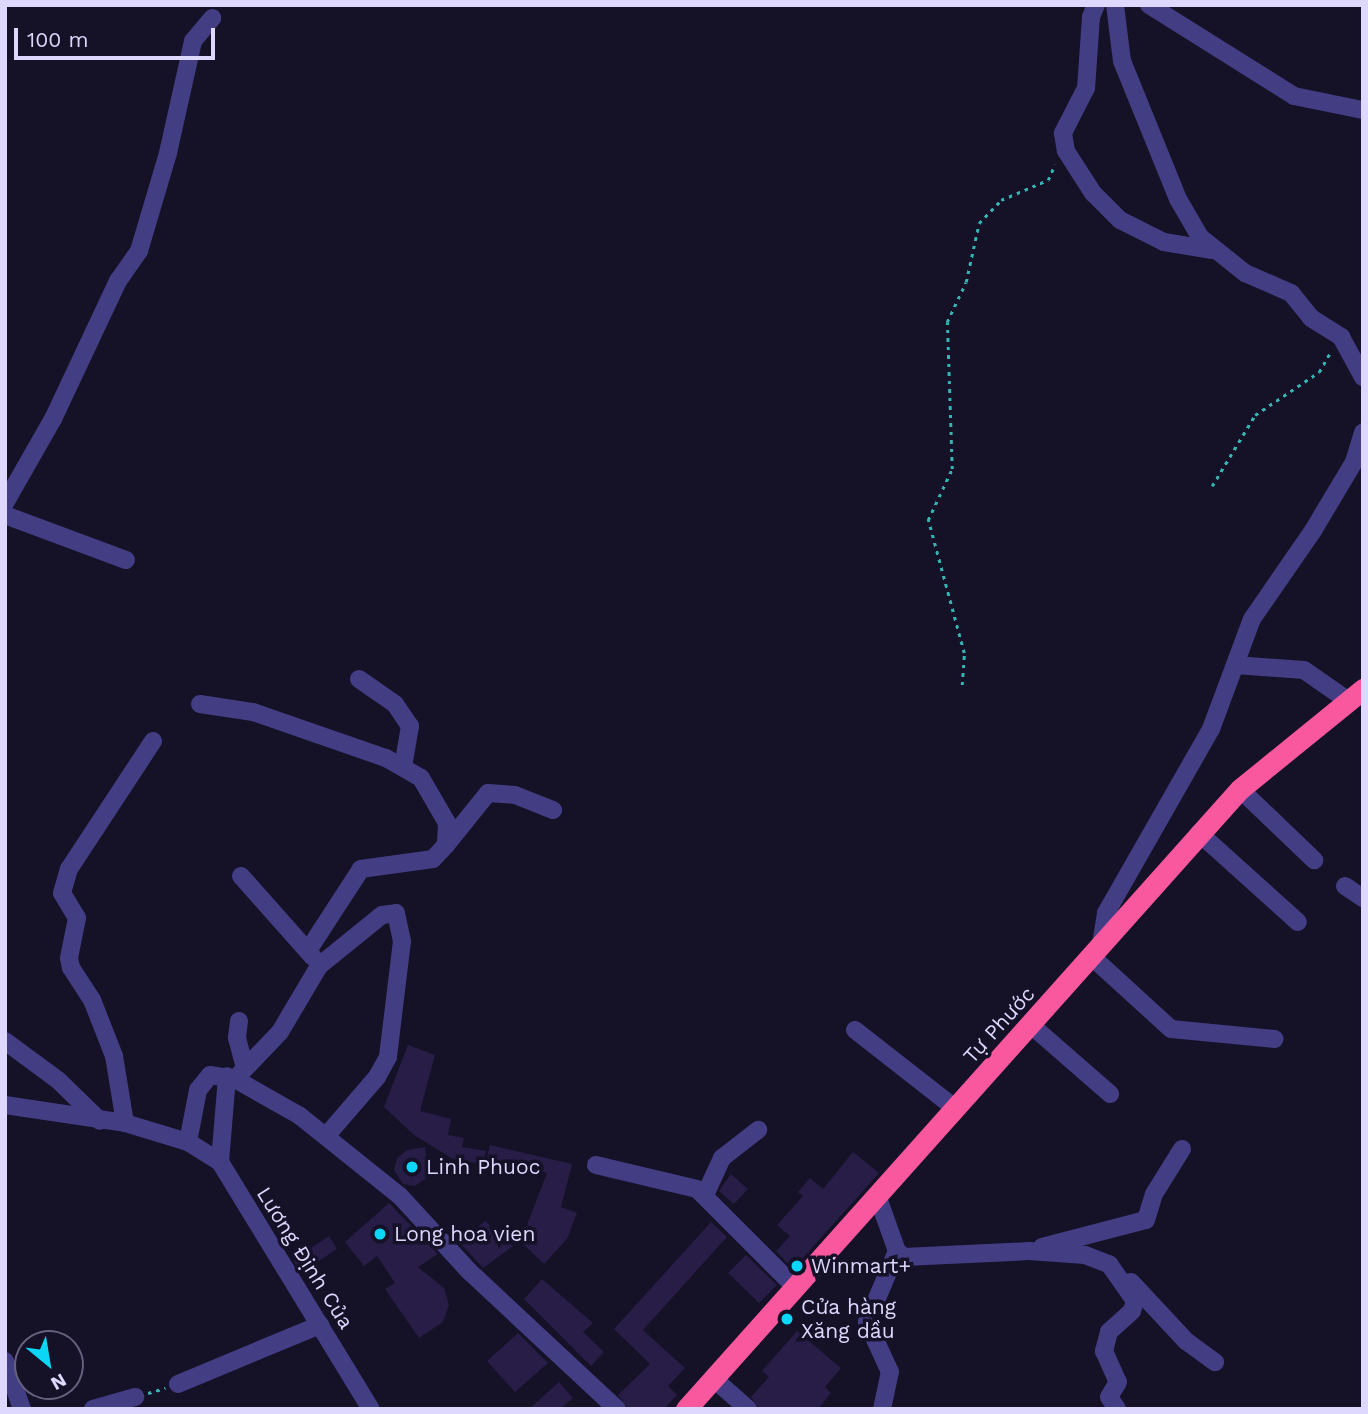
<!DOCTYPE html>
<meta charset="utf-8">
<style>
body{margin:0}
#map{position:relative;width:1368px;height:1414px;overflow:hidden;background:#151127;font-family:"Work Sans",sans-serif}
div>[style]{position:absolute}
.building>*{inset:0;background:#271d47}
.path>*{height:2.5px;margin-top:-1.25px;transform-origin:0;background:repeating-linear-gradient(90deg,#34b5b3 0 3.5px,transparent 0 8.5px)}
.minor>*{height:18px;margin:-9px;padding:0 9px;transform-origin:9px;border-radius:9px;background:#433d84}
.highway>*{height:21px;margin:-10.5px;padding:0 10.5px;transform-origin:10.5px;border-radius:10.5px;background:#f9589f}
.dots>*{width:19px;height:19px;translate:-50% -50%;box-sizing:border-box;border:4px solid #151127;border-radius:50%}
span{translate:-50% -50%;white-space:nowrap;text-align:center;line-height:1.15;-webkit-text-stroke:7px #151127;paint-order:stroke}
.street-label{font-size:21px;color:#ded8fe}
.poi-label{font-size:21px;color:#ded8fe}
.left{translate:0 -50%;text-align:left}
.frame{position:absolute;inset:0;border:7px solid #ded8fe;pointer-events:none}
.north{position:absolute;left:14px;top:1330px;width:70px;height:70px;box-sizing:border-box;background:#151127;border:2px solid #65617d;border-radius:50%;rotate:150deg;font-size:19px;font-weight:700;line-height:28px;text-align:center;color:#ded8fe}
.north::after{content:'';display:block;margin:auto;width:24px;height:32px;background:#0bd6f6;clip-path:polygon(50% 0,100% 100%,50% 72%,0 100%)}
.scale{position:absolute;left:14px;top:28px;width:201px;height:32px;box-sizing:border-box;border:4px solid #ded8fe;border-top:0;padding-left:9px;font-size:21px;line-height:24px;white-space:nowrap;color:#ded8fe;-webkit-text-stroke:5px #151127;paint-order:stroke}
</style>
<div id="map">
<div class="building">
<i style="clip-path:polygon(408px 1045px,435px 1055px,420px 1111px,451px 1119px,448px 1135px,464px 1138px,462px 1147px,486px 1151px,483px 1164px,453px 1159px,414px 1135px,384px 1107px)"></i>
<i style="clip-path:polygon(490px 1145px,572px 1164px,561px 1207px,577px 1213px,567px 1239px,544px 1264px,522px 1243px,536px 1228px,527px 1225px,547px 1173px,486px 1161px)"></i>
<i style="clip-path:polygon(425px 1147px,429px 1176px,415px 1186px,403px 1184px,394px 1170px,397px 1158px,407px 1150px)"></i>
<i style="clip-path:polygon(853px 1152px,879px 1173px,793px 1269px,776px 1251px,790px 1236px,777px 1225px,803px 1196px,798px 1192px,810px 1178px,823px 1189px)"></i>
<i style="clip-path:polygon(731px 1174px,748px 1189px,734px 1204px,719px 1191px)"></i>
<i style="clip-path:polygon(389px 1203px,438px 1254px,418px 1267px,444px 1288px,449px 1305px,443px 1322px,419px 1338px,385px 1289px,395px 1283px,377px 1256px,364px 1266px,345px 1242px)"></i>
<i style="clip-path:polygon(485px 1221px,513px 1246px,483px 1268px,459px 1242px)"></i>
<i style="clip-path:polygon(711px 1222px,727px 1237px,643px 1330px,685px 1368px,668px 1386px,677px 1395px,664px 1409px,628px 1409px,618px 1395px,650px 1364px,614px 1329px)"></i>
<i style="clip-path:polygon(329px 1236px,337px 1249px,301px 1273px,293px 1260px)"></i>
<i style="clip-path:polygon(746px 1255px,777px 1285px,759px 1303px,728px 1273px)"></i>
<i style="clip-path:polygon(542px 1279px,593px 1323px,583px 1332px,604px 1352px,591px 1366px,524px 1299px)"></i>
<i style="clip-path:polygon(797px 1331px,841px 1368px,825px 1387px,831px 1393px,818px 1409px,759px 1409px,751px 1397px,769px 1377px,762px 1371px)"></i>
<i style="clip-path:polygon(518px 1333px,548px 1363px,515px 1392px,487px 1361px)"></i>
<i style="clip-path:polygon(559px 1382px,573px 1398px,560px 1409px,529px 1409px)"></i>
</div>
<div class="path">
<i style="left:1212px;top:486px;width:83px;rotate:-58.8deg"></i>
<i style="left:1255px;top:415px;width:77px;rotate:-33.9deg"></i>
<i style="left:1319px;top:372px;width:24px;rotate:-60deg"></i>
<i style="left:962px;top:685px;width:32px;rotate:-86deg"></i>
<i style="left:964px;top:653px;width:138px;rotate:-105.1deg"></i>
<i style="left:928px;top:520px;width:56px;rotate:-64.8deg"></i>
<i style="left:952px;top:469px;width:147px;rotate:-91.9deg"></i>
<i style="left:947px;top:322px;width:44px;rotate:-64.6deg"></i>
<i style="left:966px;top:282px;width:60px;rotate:-77.6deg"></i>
<i style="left:979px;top:223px;width:32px;rotate:-46deg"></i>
<i style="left:1001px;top:200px;width:51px;rotate:-23.1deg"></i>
<i style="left:1048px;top:180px;width:17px;rotate:-66deg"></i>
<i style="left:148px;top:1393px;width:18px;rotate:-16deg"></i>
</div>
<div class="minor">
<i style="left:1096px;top:5px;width:13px;rotate:113deg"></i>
<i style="left:1091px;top:17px;width:71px;rotate:94deg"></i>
<i style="left:1086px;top:88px;width:51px;rotate:117.1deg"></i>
<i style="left:1063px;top:133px;width:18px;rotate:81deg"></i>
<i style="left:1066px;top:151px;width:50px;rotate:57.3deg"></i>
<i style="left:1093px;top:193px;width:38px;rotate:45deg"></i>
<i style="left:1120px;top:220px;width:49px;rotate:26.6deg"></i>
<i style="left:1164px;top:242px;width:49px;rotate:9.5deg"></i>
<i style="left:1115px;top:5px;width:56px;rotate:82.9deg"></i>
<i style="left:1122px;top:61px;width:149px;rotate:67.9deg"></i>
<i style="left:1178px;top:199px;width:44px;rotate:59.9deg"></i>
<i style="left:1200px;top:237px;width:58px;rotate:38.7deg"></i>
<i style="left:1245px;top:273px;width:50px;rotate:23.5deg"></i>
<i style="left:1291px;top:293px;width:32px;rotate:51deg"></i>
<i style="left:1311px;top:318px;width:36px;rotate:32deg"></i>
<i style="left:1341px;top:337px;width:46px;rotate:61.2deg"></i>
<i style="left:1149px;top:5px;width:171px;rotate:32.1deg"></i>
<i style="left:1294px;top:96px;width:70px;rotate:11.5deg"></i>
<i style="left:5px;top:503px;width:97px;rotate:-60.3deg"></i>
<i style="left:53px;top:419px;width:153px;rotate:-64.8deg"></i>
<i style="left:118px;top:281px;width:37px;rotate:-55deg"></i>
<i style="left:139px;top:251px;width:102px;rotate:-73.5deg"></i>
<i style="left:168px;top:153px;width:115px;rotate:-77.4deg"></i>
<i style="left:193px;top:41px;width:30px;rotate:-50deg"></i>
<i style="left:5px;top:515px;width:129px;rotate:20.4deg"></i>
<i style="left:1235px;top:665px;width:69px;rotate:4.1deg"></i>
<i style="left:1304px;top:670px;width:52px;rotate:34.9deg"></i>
<i style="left:359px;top:679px;width:44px;rotate:34.8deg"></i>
<i style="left:395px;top:704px;width:27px;rotate:56deg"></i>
<i style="left:410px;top:726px;width:42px;rotate:99.7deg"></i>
<i style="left:200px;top:704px;width:54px;rotate:8.6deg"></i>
<i style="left:253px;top:712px;width:141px;rotate:19.1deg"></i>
<i style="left:386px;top:758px;width:40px;rotate:29.7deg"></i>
<i style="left:421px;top:778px;width:52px;rotate:60deg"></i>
<i style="left:447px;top:823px;width:22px;rotate:93deg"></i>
<i style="left:446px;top:845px;width:19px;rotate:133deg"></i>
<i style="left:433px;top:859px;width:73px;rotate:172.1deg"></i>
<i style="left:361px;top:869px;width:95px;rotate:123deg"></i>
<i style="left:1240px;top:789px;width:103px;rotate:43.8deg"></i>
<i style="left:1199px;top:833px;width:133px;rotate:42deg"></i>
<i style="left:446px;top:845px;width:67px;rotate:-51.1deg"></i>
<i style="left:488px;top:793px;width:27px;rotate:4deg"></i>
<i style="left:515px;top:795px;width:41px;rotate:21.5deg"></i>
<i style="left:241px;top:876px;width:108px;rotate:48.4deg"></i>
<i style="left:1345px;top:886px;width:22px;rotate:34deg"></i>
<i style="left:1101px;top:945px;width:32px;rotate:-81deg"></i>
<i style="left:1106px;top:913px;width:212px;rotate:-60.3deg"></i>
<i style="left:1211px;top:729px;width:117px;rotate:-69.6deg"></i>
<i style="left:1252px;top:619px;width:109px;rotate:-55.4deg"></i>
<i style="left:1314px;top:529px;width:78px;rotate:-59.2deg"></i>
<i style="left:1354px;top:462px;width:31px;rotate:-73deg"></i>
<i style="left:1091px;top:956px;width:108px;rotate:42.4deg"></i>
<i style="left:1171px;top:1029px;width:104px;rotate:5.5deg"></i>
<i style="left:239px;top:1021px;width:17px;rotate:97deg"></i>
<i style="left:237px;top:1038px;width:31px;rotate:75deg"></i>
<i style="left:1031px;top:1025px;width:105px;rotate:41.1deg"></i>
<i style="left:855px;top:1030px;width:128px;rotate:38deg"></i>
<i style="left:5px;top:1041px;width:67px;rotate:36.5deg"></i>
<i style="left:59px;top:1081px;width:57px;rotate:44.3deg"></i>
<i style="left:235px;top:1079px;width:65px;rotate:-46.2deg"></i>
<i style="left:280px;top:1032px;width:77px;rotate:-59.4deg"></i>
<i style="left:319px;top:966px;width:81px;rotate:-39deg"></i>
<i style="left:382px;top:915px;width:14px;rotate:-8deg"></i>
<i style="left:396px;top:913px;width:29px;rotate:78deg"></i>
<i style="left:402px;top:941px;width:117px;rotate:96.9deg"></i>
<i style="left:388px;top:1057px;width:23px;rotate:119deg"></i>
<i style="left:377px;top:1077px;width:77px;rotate:130.8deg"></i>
<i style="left:5px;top:1105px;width:121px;rotate:8.5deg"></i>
<i style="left:125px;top:1123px;width:66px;rotate:16.8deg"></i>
<i style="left:188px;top:1142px;width:38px;rotate:32deg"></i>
<i style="left:220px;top:1162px;width:289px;rotate:58.6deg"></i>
<i style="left:125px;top:1123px;width:68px;rotate:-99.3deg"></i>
<i style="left:114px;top:1056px;width:60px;rotate:-111.4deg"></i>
<i style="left:92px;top:1000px;width:38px;rotate:-123deg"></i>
<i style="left:71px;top:968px;width:10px;rotate:-101deg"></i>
<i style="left:69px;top:958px;width:41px;rotate:-78.7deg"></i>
<i style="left:77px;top:918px;width:29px;rotate:-121deg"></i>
<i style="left:62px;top:893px;width:25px;rotate:-74deg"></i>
<i style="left:69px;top:869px;width:153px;rotate:-56.7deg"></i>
<i style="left:188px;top:1142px;width:53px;rotate:-79.1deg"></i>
<i style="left:198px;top:1090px;width:19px;rotate:-51deg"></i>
<i style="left:210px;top:1075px;width:25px;rotate:9deg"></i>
<i style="left:235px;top:1079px;width:75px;rotate:29.6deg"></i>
<i style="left:300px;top:1116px;width:128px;rotate:38.7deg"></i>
<i style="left:400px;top:1196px;width:103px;rotate:47.4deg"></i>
<i style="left:470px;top:1272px;width:201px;rotate:43deg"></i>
<i style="left:220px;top:1162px;width:86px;rotate:-85.3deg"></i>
<i style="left:596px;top:1165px;width:104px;rotate:13.4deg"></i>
<i style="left:697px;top:1189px;width:140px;rotate:45deg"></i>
<i style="left:705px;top:1195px;width:41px;rotate:-65.3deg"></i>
<i style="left:722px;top:1158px;width:46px;rotate:-37.9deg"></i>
<i style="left:878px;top:1198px;width:56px;rotate:70.3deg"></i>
<i style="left:897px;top:1251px;width:9px;rotate:41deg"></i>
<i style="left:904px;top:1257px;width:125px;rotate:-2.7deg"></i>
<i style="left:1029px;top:1251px;width:56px;rotate:4.1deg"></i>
<i style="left:1085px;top:1255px;width:26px;rotate:21deg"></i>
<i style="left:1109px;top:1264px;width:45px;rotate:54.9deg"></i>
<i style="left:1135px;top:1301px;width:10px;rotate:107deg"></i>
<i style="left:1132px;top:1311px;width:31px;rotate:138deg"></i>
<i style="left:1109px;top:1332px;width:20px;rotate:105deg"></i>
<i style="left:1104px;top:1351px;width:34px;rotate:66deg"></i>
<i style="left:1118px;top:1382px;width:17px;rotate:121deg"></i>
<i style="left:1109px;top:1397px;width:14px;rotate:56deg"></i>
<i style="left:1042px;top:1247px;width:107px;rotate:-14.6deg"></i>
<i style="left:1146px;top:1220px;width:27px;rotate:-73deg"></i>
<i style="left:1154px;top:1194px;width:53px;rotate:-58.1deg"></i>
<i style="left:1131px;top:1282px;width:81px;rotate:47deg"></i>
<i style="left:1186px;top:1341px;width:36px;rotate:36deg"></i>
<i style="left:5px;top:1361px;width:51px;rotate:70.5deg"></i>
<i style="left:714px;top:1379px;width:45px;rotate:41.4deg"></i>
<i style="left:178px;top:1384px;width:154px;rotate:-22.6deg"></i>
<i style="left:93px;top:1409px;width:44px;rotate:-15.9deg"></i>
<i style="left:882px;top:1409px;width:38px;rotate:-78deg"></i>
<i style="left:890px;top:1372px;width:55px;rotate:-114.7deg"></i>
<i style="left:867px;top:1322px;width:77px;rotate:-67.1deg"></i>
</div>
<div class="highway">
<i style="left:686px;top:1409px;width:831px;rotate:-48.22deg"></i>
<i style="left:1240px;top:789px;width:159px;rotate:-39.1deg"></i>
</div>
<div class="dots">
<i style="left:412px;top:1167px;background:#0bd6f6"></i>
<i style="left:380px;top:1234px;background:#0bd6f6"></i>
<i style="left:797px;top:1266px;background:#0bd6f6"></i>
<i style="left:787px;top:1319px;background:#0bd6f6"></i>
</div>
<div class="street-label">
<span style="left:999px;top:1025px;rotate:-48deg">Tự Phước</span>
<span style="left:305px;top:1258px;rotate:58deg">Lương Định Của</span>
</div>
<div class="poi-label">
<span class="left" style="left:426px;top:1167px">Linh Phuoc</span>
<span class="left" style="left:394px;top:1234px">Long hoa vien</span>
<span class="left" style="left:811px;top:1266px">Winmart+</span>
<span class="left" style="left:801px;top:1319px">Cửa hàng<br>Xăng dầu</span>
</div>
<div class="frame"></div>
<div class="north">N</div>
<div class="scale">100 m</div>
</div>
